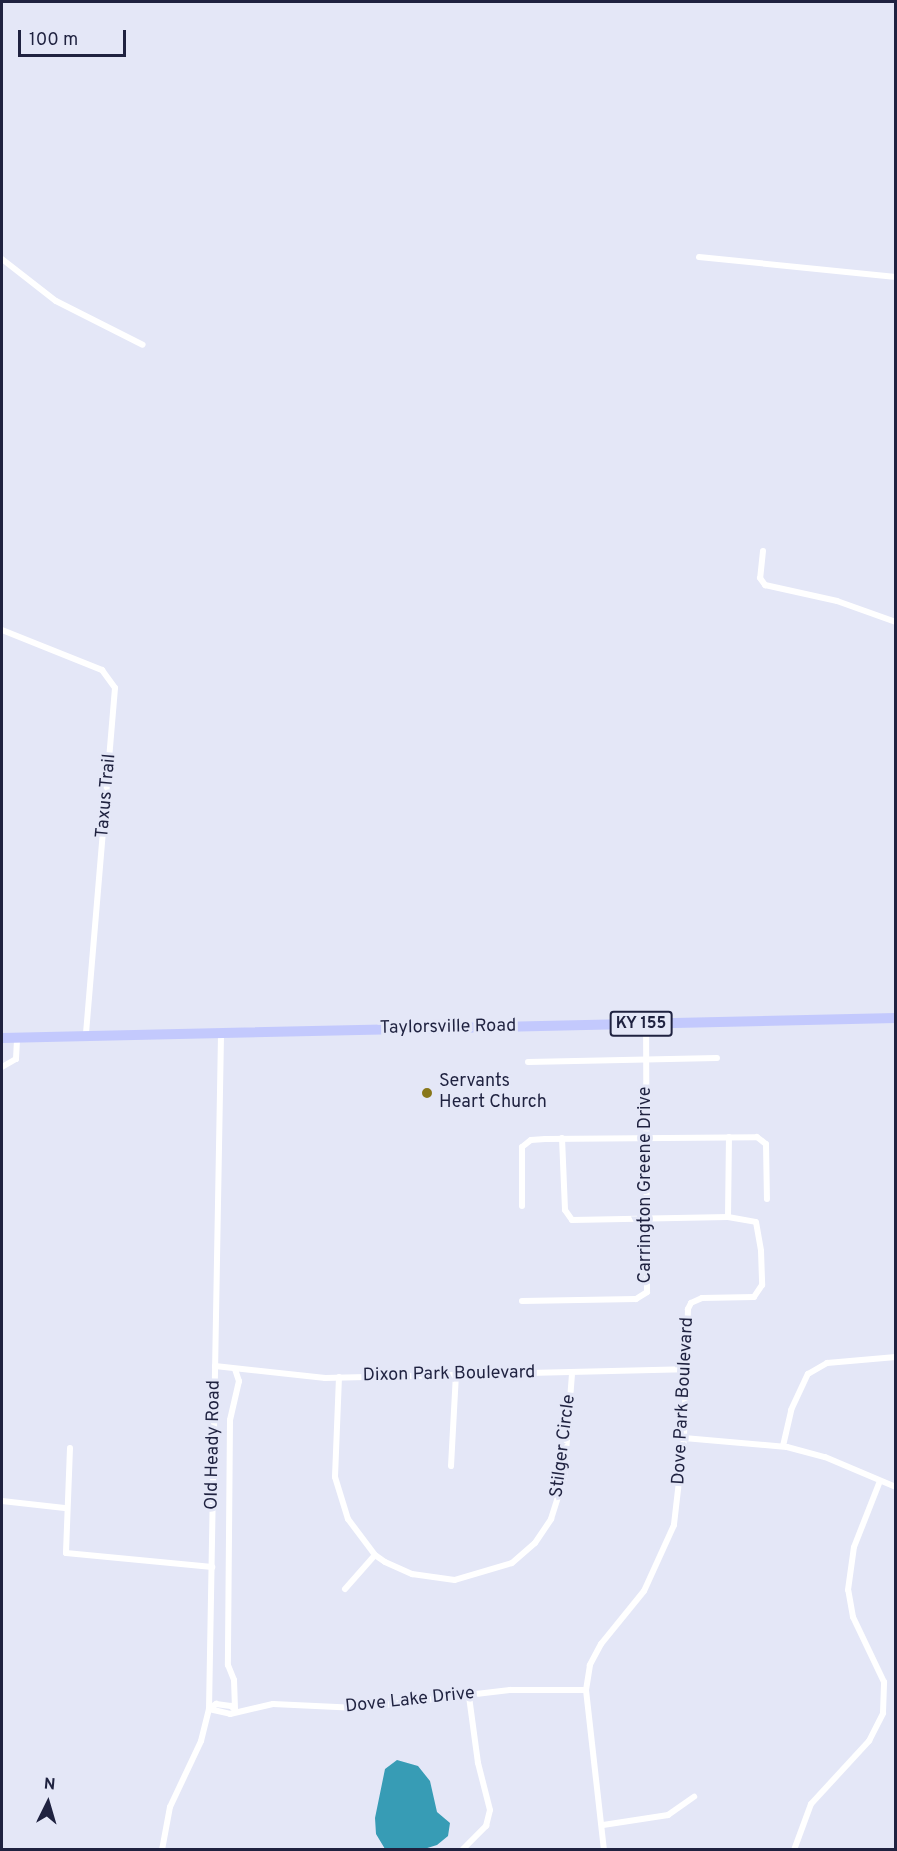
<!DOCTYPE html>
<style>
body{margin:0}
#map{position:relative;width:897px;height:1851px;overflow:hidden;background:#e4e7f7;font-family:Overpass,sans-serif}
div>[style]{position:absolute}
.water>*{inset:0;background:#379cb5}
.minor>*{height:6px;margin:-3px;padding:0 3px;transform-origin:3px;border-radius:3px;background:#fff}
.primary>*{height:10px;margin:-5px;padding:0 5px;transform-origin:5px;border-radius:5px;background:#c3c9fd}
.dots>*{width:16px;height:16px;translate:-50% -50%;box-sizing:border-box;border:3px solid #e4e7f7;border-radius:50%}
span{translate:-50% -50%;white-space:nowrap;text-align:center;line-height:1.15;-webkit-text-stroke:6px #e4e7f7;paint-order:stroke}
.shield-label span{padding:2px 4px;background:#e4e7f7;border:2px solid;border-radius:4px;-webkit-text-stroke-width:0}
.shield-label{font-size:16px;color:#1f2240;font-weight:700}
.street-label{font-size:18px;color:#1f2240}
.poi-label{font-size:18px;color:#1f2240}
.left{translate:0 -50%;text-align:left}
.frame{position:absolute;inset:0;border:3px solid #1f2240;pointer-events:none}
.north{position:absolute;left:18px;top:1773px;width:60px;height:60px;-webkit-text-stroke:4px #e4e7f7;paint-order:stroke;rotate:5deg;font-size:16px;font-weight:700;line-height:24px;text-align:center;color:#1f2240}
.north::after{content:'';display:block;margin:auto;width:21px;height:27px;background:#1f2240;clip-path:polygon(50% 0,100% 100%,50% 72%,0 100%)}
.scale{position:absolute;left:18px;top:30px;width:108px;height:27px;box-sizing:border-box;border:3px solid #1f2240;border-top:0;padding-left:8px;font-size:18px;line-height:21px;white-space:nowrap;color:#1f2240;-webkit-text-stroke:4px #e4e7f7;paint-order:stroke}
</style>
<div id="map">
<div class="water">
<i style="clip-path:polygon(397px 1760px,418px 1766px,430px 1781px,437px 1812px,450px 1823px,448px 1836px,437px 1845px,424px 1849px,385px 1849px,376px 1834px,375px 1818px,385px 1769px)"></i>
</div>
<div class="minor">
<i style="left:699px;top:257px;width:198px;rotate:5.8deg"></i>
<i style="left:2px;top:259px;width:68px;rotate:37.9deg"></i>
<i style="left:56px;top:301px;width:97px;rotate:26.8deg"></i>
<i style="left:763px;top:551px;width:27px;rotate:96deg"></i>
<i style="left:760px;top:578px;width:9px;rotate:54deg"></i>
<i style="left:765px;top:585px;width:74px;rotate:12.5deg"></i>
<i style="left:837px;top:601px;width:63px;rotate:19.6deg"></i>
<i style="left:2px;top:630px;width:108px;rotate:21.8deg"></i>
<i style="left:102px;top:670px;width:22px;rotate:54deg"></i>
<i style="left:115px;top:688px;width:348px;rotate:94.8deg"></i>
<i style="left:528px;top:1062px;width:189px;rotate:-1.2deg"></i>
<i style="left:2px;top:1067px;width:16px;rotate:-30deg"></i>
<i style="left:16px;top:1059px;width:22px;rotate:-87deg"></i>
<i style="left:562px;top:1138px;width:72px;rotate:87.6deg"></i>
<i style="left:565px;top:1210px;width:12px;rotate:55deg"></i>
<i style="left:572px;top:1220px;width:156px;rotate:-1.1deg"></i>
<i style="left:728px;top:1217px;width:28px;rotate:10deg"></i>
<i style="left:756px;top:1222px;width:29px;rotate:80deg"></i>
<i style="left:761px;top:1251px;width:34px;rotate:88deg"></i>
<i style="left:762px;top:1285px;width:14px;rotate:124deg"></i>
<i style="left:754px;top:1297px;width:52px;rotate:178.9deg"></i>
<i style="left:702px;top:1298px;width:12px;rotate:156deg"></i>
<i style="left:691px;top:1303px;width:7px;rotate:117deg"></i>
<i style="left:688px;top:1309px;width:129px;rotate:91.8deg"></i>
<i style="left:684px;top:1438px;width:88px;rotate:96.6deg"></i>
<i style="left:674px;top:1525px;width:72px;rotate:114.4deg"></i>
<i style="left:644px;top:1591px;width:68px;rotate:129.1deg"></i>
<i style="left:601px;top:1644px;width:24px;rotate:118deg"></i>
<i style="left:590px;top:1665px;width:25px;rotate:99deg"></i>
<i style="left:586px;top:1690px;width:161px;rotate:83.6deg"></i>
<i style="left:522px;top:1206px;width:59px;rotate:-90deg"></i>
<i style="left:522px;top:1147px;width:11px;rotate:-38deg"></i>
<i style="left:531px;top:1140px;width:14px;rotate:-4deg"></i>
<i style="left:545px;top:1139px;width:212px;rotate:-0.5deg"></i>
<i style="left:757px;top:1137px;width:11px;rotate:38deg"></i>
<i style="left:766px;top:1144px;width:55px;rotate:89deg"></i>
<i style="left:728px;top:1217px;width:80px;rotate:-89.3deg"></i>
<i style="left:522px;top:1301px;width:114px;rotate:-1deg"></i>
<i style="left:636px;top:1299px;width:13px;rotate:-32deg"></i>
<i style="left:647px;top:1292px;width:268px;rotate:-90.2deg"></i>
<i style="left:215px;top:1366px;width:111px;rotate:6.2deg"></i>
<i style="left:325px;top:1378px;width:359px;rotate:-1.4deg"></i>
<i style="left:235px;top:1369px;width:13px;rotate:72deg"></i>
<i style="left:239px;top:1381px;width:40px;rotate:103deg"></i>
<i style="left:230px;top:1420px;width:245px;rotate:90.5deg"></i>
<i style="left:228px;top:1665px;width:16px;rotate:68deg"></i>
<i style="left:234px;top:1680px;width:31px;rotate:88deg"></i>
<i style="left:339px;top:1377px;width:100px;rotate:92.3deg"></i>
<i style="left:335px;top:1477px;width:44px;rotate:72.8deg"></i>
<i style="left:348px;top:1519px;width:45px;rotate:53.1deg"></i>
<i style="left:375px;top:1555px;width:12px;rotate:35deg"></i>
<i style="left:385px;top:1562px;width:30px;rotate:24deg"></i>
<i style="left:412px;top:1574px;width:43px;rotate:7.9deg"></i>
<i style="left:455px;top:1580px;width:59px;rotate:-16.6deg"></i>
<i style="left:512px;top:1563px;width:30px;rotate:-41deg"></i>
<i style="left:535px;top:1543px;width:29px;rotate:-56deg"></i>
<i style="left:551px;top:1519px;width:43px;rotate:-72.4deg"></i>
<i style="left:564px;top:1478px;width:105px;rotate:-85.6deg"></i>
<i style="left:684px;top:1438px;width:103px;rotate:5deg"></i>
<i style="left:787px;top:1447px;width:39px;rotate:15deg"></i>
<i style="left:825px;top:1457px;width:77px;rotate:22.9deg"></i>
<i style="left:783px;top:1446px;width:37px;rotate:-77deg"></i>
<i style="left:791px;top:1410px;width:40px;rotate:-65deg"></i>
<i style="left:808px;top:1374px;width:22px;rotate:-30deg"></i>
<i style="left:827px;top:1363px;width:69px;rotate:-5deg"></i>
<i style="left:70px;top:1448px;width:105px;rotate:92.2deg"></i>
<i style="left:66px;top:1553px;width:147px;rotate:5.5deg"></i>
<i style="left:451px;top:1466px;width:91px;rotate:-86.9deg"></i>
<i style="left:2px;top:1501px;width:63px;rotate:6.3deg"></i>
<i style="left:345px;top:1589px;width:45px;rotate:-48.6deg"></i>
<i style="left:209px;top:1709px;width:22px;rotate:13deg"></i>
<i style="left:230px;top:1714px;width:44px;rotate:-13.1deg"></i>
<i style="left:273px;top:1704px;width:85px;rotate:2.7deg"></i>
<i style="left:358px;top:1708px;width:153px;rotate:-6.8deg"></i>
<i style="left:510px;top:1690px;width:76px"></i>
<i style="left:209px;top:1709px;width:9px;rotate:-36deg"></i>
<i style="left:216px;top:1704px;width:15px;rotate:8deg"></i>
<i style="left:231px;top:1706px;width:6px;rotate:45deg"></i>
<i style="left:603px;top:1825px;width:66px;rotate:-8.7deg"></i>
<i style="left:668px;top:1815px;width:32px;rotate:-35deg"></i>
<i style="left:463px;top:1849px;width:33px;rotate:-45deg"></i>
<i style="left:486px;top:1826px;width:16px;rotate:-76deg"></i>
<i style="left:490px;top:1810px;width:49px;rotate:-104.3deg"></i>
<i style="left:478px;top:1763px;width:68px;rotate:-97.7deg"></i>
<i style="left:162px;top:1850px;width:44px;rotate:-79.5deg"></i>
<i style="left:170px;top:1807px;width:73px;rotate:-64.8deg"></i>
<i style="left:201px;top:1741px;width:33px;rotate:-76deg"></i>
<i style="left:209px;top:1709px;width:676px;rotate:-88.98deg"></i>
<i style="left:794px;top:1850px;width:49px;rotate:-69.7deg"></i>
<i style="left:811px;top:1804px;width:86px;rotate:-47.4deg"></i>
<i style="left:869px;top:1741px;width:31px;rotate:-63deg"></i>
<i style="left:883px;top:1713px;width:31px;rotate:-88deg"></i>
<i style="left:884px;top:1682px;width:72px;rotate:-115.5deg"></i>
<i style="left:853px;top:1617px;width:27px;rotate:-100deg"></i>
<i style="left:848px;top:1590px;width:43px;rotate:-82.1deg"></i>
<i style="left:854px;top:1547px;width:71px;rotate:-68.5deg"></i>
</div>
<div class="primary">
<i style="left:2px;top:1038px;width:894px;rotate:-1.28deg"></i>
</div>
<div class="dots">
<i style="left:427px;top:1093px;background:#88771a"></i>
</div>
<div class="shield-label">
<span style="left:641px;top:1024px">KY 155</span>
</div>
<div class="street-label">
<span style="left:107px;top:796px;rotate:-85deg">Taxus Trail</span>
<span style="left:448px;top:1028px;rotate:-1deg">Taylorsville Road</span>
<span style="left:646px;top:1185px;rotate:-90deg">Carrington Greene Drive</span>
<span style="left:449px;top:1375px;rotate:-1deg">Dixon Park Boulevard</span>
<span style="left:684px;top:1401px;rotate:-87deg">Dove Park Boulevard</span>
<span style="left:214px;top:1445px;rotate:-89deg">Old Heady Road</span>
<span style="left:564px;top:1446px;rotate:-83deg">Stilger Circle</span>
<span style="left:410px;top:1701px;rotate:-6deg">Dove Lake Drive</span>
</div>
<div class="poi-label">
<span class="left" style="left:439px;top:1093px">Servants<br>Heart Church</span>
</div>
<div class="frame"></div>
<div class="north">N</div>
<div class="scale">100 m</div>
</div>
